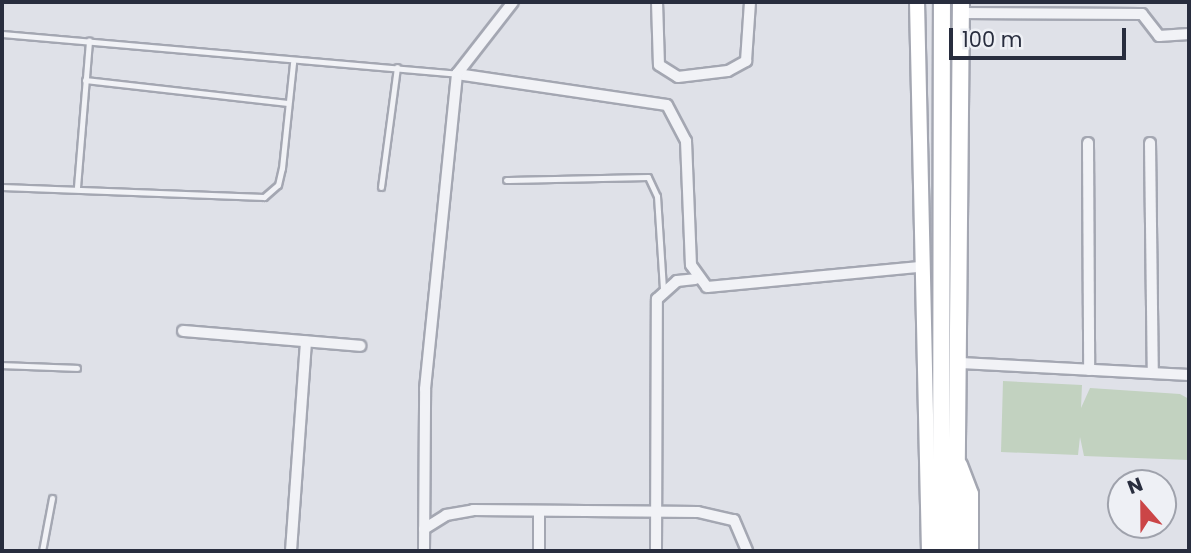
<!DOCTYPE html>
<style>
body{margin:0}
#map{position:relative;width:1191px;height:553px;overflow:hidden;background:#dfe1e8;font-family:Poppins,sans-serif}
div>[style]{position:absolute}
.green>*{inset:0;background:#c2d2c0}
.roads{filter:drop-shadow(2px 0 #a4a7b2) drop-shadow(-2px 0 #a4a7b2) drop-shadow(0 2px #a4a7b2) drop-shadow(0 -2px #a4a7b2)}
.lane>*{height:5px;margin:-2.5px;padding:0 2.5px;transform-origin:2.5px;border-radius:2.5px;background:#f1f2f6}
.street>*{height:10px;margin:-5px;padding:0 5px;transform-origin:5px;border-radius:5px;background:#f1f2f6}
.secondary>*{height:14px;margin:-7px;padding:0 7px;transform-origin:7px;border-radius:7px;background:#fff}
.primary>*{height:16px;margin:-8px;padding:0 8px;transform-origin:8px;border-radius:8px;background:#fff}
span{translate:-50% -50%;white-space:nowrap;text-align:center;line-height:1.15;-webkit-text-stroke:5px #eef0f5;paint-order:stroke}
.frame{position:absolute;inset:0;border:4px solid #282d3e;pointer-events:none}
.north{position:absolute;left:1107px;top:469px;width:70px;height:70px;box-sizing:border-box;background:#eef0f5;border:2px solid #9fa2ac;border-radius:50%;rotate:339deg;font-size:19px;font-weight:700;line-height:28px;text-align:center;color:#282d3e}
.north::after{content:'';display:block;margin:auto;width:24px;height:32px;background:#cb4547;clip-path:polygon(50% 0,100% 100%,50% 72%,0 100%)}
.scale{position:absolute;left:949px;top:28px;width:177px;height:32px;box-sizing:border-box;border:4px solid #282d3e;border-top:0;padding-left:9px;font-size:21px;line-height:24px;white-space:nowrap;color:#282d3e;-webkit-text-stroke:5px #eef0f5;paint-order:stroke}
</style>
<div id="map">
<div class="green">
<i style="clip-path:polygon(1003px 381px,1082px 385px,1081px 408px,1090px 388px,1180px 394px,1189px 399px,1189px 460px,1084px 456px,1080px 437px,1078px 455px,1001px 452px)"></i>
</div>
<div class="roads">
<div class="lane">
<i style="left:2px;top:34px;width:457px;rotate:5deg"></i>
<i style="left:85px;top:80px;width:204px;rotate:6.5deg"></i>
<i style="left:506px;top:180px;width:142px;rotate:-1.2deg"></i>
<i style="left:648px;top:177px;width:21px;rotate:65deg"></i>
<i style="left:657px;top:196px;width:93px;rotate:86.3deg"></i>
<i style="left:2px;top:187px;width:262px;rotate:2.2deg"></i>
<i style="left:264px;top:197px;width:18px;rotate:-41deg"></i>
<i style="left:278px;top:185px;width:17px;rotate:-77deg"></i>
<i style="left:282px;top:168px;width:106px;rotate:-84deg"></i>
<i style="left:77px;top:187px;width:147px;rotate:-85.3deg"></i>
<i style="left:381px;top:187px;width:121px;rotate:-82.4deg"></i>
<i style="left:2px;top:365px;width:75px;rotate:2.3deg"></i>
<i style="left:42px;top:551px;width:54px;rotate:-79.3deg"></i>
</div>
<div class="street">
<i style="left:657px;top:2px;width:63px;rotate:88.2deg"></i>
<i style="left:659px;top:65px;width:22px;rotate:32deg"></i>
<i style="left:678px;top:77px;width:50px;rotate:-6.8deg"></i>
<i style="left:728px;top:71px;width:21px;rotate:-29deg"></i>
<i style="left:746px;top:61px;width:59px;rotate:-86.1deg"></i>
<i style="left:961px;top:13px;width:181px;rotate:0.3deg"></i>
<i style="left:1142px;top:14px;width:28px;rotate:52deg"></i>
<i style="left:1159px;top:36px;width:30px;rotate:-4deg"></i>
<i style="left:457px;top:74px;width:212px;rotate:8.4deg"></i>
<i style="left:667px;top:105px;width:41px;rotate:62.2deg"></i>
<i style="left:686px;top:141px;width:124px;rotate:87.7deg"></i>
<i style="left:691px;top:265px;width:27px;rotate:54deg"></i>
<i style="left:707px;top:287px;width:214px;rotate:-5.4deg"></i>
<i style="left:1088px;top:143px;width:227px;rotate:89.7deg"></i>
<i style="left:1150px;top:143px;width:230px;rotate:89.3deg"></i>
<i style="left:183px;top:331px;width:178px;rotate:4.8deg"></i>
<i style="left:961px;top:363px;width:228px;rotate:3deg"></i>
<i style="left:424px;top:529px;width:26px;rotate:-32deg"></i>
<i style="left:446px;top:515px;width:27px;rotate:-10deg"></i>
<i style="left:473px;top:510px;width:225px;rotate:0.5deg"></i>
<i style="left:698px;top:512px;width:37px;rotate:13deg"></i>
<i style="left:734px;top:520px;width:34px;rotate:67deg"></i>
<i style="left:291px;top:551px;width:210px;rotate:-85.9deg"></i>
<i style="left:424px;top:551px;width:162px;rotate:-89.6deg"></i>
<i style="left:425px;top:389px;width:317px;rotate:-84.2deg"></i>
<i style="left:457px;top:74px;width:91px;rotate:-52.1deg"></i>
<i style="left:539px;top:551px;width:37px;rotate:-90deg"></i>
<i style="left:656px;top:551px;width:252px;rotate:-89.8deg"></i>
<i style="left:657px;top:299px;width:27px;rotate:-42deg"></i>
<i style="left:677px;top:281px;width:18px;rotate:-6deg"></i>
</div>
<div class="secondary">
<i style="left:917px;top:2px;width:549px;rotate:88.75deg"></i>
<i style="left:960px;top:465px;width:31px;rotate:69deg"></i>
<i style="left:971px;top:494px;width:57px;rotate:90deg"></i>
</div>
<div class="primary">
<i style="left:941px;top:551px;width:549px;rotate:-89.9deg"></i>
<i style="left:956px;top:551px;width:549px;rotate:-89.48deg"></i>
</div>
</div>
<div class="frame"></div>
<div class="north">N</div>
<div class="scale">100 m</div>
</div>
